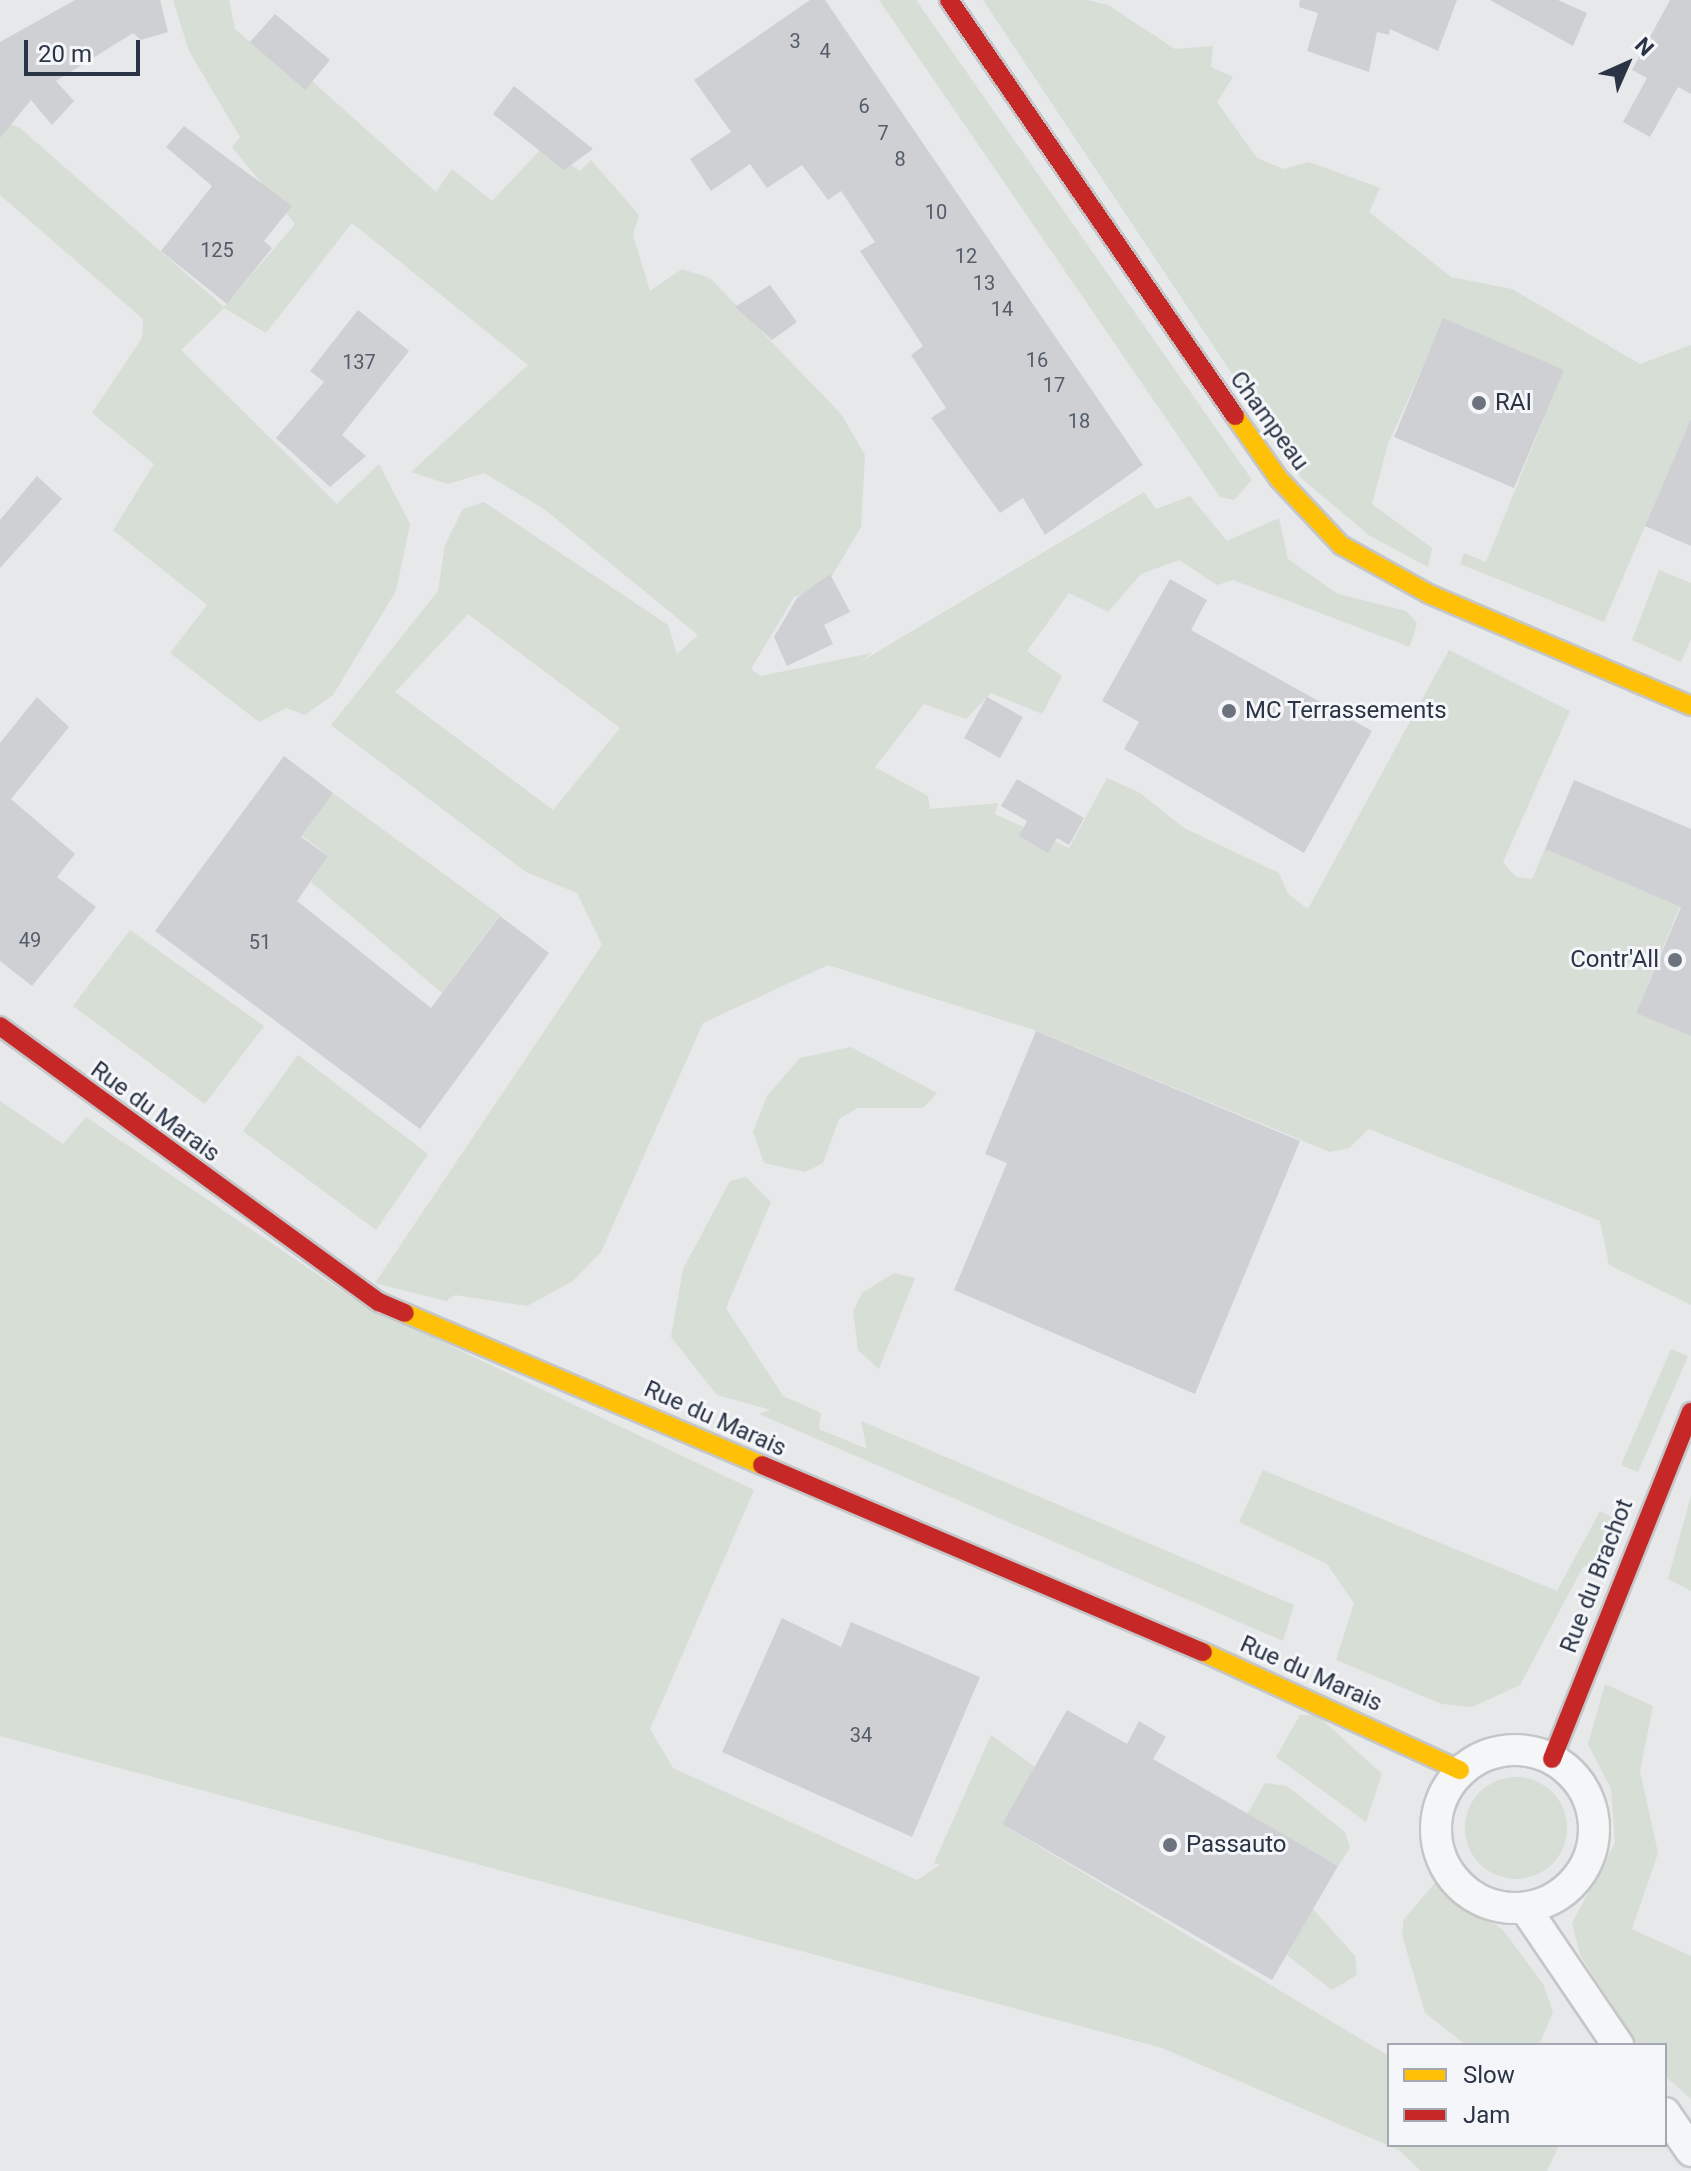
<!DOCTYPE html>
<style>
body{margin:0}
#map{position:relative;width:1691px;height:2171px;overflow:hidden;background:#e6e8ea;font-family:Roboto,sans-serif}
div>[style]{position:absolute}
.green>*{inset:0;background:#d6ded6}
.round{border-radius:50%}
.building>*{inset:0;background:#ced0d3}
.roads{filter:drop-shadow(2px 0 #c4c6c8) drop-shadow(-2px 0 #c4c6c8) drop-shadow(0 2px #c4c6c8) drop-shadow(0 -2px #c4c6c8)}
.street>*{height:30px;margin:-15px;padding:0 15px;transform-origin:15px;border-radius:15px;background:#f5f6f7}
.street>.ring{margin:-15px;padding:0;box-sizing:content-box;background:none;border:30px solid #f5f6f7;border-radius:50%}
.slow>*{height:18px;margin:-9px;padding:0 9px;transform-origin:9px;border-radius:9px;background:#ffc107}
.jam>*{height:18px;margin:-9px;padding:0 9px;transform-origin:9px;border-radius:9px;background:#c62828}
.dots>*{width:22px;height:22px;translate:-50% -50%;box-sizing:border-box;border:4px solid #f4f6f9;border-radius:50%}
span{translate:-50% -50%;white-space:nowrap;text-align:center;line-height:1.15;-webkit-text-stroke:6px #f4f6f9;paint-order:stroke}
.number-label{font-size:20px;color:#545c69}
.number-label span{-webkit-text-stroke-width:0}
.poi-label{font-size:24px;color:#2b3445}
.left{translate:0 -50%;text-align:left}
.right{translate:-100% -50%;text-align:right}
.street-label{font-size:24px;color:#2b3445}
.legend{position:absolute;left:1387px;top:2043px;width:280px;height:104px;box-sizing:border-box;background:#f4f6f9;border:2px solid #a4a8b1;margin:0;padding:10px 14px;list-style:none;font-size:24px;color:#2b3445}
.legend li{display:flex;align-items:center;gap:16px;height:40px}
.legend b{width:40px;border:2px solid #a4a8b1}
.north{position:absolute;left:1587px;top:24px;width:80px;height:80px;-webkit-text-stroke:6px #f4f6f9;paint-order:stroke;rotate:45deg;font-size:22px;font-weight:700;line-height:32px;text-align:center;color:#2b3445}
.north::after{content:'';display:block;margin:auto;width:28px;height:36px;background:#2b3445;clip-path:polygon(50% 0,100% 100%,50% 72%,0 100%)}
.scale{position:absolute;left:24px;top:40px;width:116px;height:36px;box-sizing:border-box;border:4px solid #2b3445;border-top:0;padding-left:10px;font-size:24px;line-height:28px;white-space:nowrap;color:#2b3445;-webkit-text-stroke:6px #f4f6f9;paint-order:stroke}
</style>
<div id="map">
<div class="green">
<i style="clip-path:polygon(evenodd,173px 0,229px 0,235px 29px,305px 89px,312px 81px,436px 192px,452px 169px,492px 201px,544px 146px,580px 171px,591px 160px,639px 215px,633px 235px,650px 291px,682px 269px,710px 278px,841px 414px,865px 455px,861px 527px,826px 586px,794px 597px,751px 669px,761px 676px,872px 653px,857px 664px,1144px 492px,1156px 509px,1190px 496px,1227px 541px,1279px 518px,1288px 559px,1338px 594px,1406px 611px,1417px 623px,1410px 647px,1233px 580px,1217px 585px,1179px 560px,1141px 574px,1108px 612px,1069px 593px,1027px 651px,1062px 676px,1042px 714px,991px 693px,966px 719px,924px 704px,875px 767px,928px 796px,930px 809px,998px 803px,995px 814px,1069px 848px,1107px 778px,1140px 793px,1184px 828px,1279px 873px,1288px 894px,1308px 909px,1449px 650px,1570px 711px,1503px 862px,1516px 877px,1532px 879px,1545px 849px,1680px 906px,1636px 1013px,1691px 1036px,1691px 1305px,1609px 1265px,1600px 1221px,1369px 1129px,1349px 1148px,1330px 1152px,1037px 1031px,828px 965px,703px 1023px,601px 1252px,573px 1281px,527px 1306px,455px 1295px,446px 1301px,375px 1283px,602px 945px,577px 893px,526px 872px,331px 725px,438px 591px,445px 545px,463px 509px,484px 502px,668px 625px,677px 654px,698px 635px,544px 509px,484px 473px,448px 484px,411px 472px,528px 365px,352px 223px,266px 333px,224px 308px,181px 350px,337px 504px,379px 464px,410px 524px,396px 591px,333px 695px,305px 715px,286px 708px,259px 722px,170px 653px,207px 605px,113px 530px,154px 464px,92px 413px,142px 338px,143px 319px,0 195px,0 134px,11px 124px,20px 128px,224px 307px,295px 224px,232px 147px,240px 137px,189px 51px,173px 0,468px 614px,620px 728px,553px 810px,395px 692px,468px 614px)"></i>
<i style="clip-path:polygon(879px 0,916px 0,1252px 480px,1234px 500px,1220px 497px)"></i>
<i style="clip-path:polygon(983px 0,1087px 0,1108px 5px,1175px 49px,1213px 46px,1211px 67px,1233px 77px,1217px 102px,1257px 158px,1283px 169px,1309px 162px,1380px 188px,1369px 212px,1451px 277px,1512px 289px,1640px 364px,1691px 345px,1691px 419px,1604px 622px,1460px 564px,1464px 553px,1486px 562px,1561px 376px,1441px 326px,1388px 444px,1372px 504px,1432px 548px,1428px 567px,1370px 536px,1302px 479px)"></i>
<i style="clip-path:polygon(1659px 570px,1691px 583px,1691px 639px,1681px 662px,1632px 640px)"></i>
<i style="clip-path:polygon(333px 793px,500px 915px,442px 993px,311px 882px,328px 855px,302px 836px)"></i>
<i style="clip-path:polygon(130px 930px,264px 1026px,205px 1104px,73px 1006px)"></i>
<i style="clip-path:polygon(851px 1047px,937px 1093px,923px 1108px,858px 1108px,839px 1119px,823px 1163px,805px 1172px,764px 1163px,753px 1132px,767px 1096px,800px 1058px)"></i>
<i style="clip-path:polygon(298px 1055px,428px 1154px,376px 1230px,243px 1131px)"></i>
<i style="clip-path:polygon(0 1101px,63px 1144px,86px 1117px,358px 1302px,754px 1490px,650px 1729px,673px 1768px,917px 1880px,940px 1865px,934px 1863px,991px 1735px,1035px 1767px,1002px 1824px,1389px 2056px,1389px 2145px,1559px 2145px,1547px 2171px,1421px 2171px,1399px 2150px,1162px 2048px,0 1736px)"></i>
<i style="clip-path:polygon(746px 1177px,771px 1202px,726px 1308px,783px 1396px,821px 1413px,819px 1429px,867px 1449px,861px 1421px,1294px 1605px,1283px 1641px,759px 1414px,771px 1410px,717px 1395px,671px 1337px,683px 1269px,730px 1181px)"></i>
<i style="clip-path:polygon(894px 1273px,915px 1278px,879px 1369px,858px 1350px,853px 1311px,862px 1293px)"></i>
<i style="clip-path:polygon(1671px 1349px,1688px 1356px,1638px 1472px,1621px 1465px)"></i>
<i style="clip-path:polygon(1263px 1470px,1557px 1591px,1600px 1511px,1613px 1518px,1596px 1564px,1583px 1567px,1520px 1685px,1472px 1707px,1442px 1704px,1336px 1660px,1354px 1603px,1327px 1564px,1239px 1522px)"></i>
<i style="clip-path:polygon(1691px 1496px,1691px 1591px,1668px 1579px)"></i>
<i style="clip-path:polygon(1605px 1684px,1653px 1706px,1640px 1771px,1658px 1853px,1632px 1929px,1691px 1956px,1691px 2099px,1665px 2076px,1665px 2045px,1638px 2045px,1580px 1955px,1572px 1923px,1615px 1843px,1611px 1789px,1588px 1744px)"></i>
<i style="clip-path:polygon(1300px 1715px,1317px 1715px,1382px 1774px,1366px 1822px,1276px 1757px)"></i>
<i class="round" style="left:1465px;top:1777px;width:102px;height:102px"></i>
<i style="clip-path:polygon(1265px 1783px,1287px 1786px,1345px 1832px,1350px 1848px,1338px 1866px,1246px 1816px)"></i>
<i style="clip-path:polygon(1436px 1882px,1503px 1930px,1543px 1984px,1553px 2012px,1539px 2045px,1466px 2045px,1425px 2013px,1402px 1935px,1404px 1919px)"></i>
<i style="clip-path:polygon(1312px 1908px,1355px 1956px,1357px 1975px,1332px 1990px,1287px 1955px)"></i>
</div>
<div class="building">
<i style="clip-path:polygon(75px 0,160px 0,168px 32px,141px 40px,133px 33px,56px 81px,74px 101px,52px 125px,31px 100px,0 138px,0 42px)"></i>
<i style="clip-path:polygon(810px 0,825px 0,1143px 465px,1045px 535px,1023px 498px,1000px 513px,931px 418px,946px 408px,911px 355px,923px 346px,860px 251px,875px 242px,841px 191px,828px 200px,802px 165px,767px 188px,750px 164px,711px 191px,690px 159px,731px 132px,694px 80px)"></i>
<i style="clip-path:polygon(1300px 0,1457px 0,1438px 51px,1390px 29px,1389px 35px,1377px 32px,1369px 72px,1307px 51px,1318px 13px,1299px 7px)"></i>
<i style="clip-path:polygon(1490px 0,1558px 0,1587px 13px,1573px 46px)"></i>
<i style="clip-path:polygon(1670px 0,1691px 0,1691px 94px,1678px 87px,1650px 137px,1623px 122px,1647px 78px,1632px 70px)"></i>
<i style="clip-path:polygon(275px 14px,330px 60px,305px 90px,250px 42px)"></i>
<i style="clip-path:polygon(514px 86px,593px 149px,564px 170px,493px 114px)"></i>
<i style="clip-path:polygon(184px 126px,292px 206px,264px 241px,272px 248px,227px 304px,161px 251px,212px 186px,166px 147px)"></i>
<i style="clip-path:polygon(770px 285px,797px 322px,772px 340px,735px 307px)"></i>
<i style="clip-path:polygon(358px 310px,409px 351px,342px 435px,366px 456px,330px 487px,276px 438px,324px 382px,310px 371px)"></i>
<i style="clip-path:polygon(1443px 318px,1564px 370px,1514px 488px,1394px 437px)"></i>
<i style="clip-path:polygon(1691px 419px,1691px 546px,1645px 526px)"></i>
<i style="clip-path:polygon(37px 476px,62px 499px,0 568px,0 520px)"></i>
<i style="clip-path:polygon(830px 574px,850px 612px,824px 625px,833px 644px,787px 666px,774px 637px,797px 598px)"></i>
<i style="clip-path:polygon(1170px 579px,1207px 600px,1191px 630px,1372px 731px,1304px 853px,1124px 749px,1139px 722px,1102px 701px)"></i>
<i style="clip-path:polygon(37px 697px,69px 727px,11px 799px,75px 854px,57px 877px,96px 907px,32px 986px,0 961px,0 743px)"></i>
<i style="clip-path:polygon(987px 697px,1023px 717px,1000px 758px,964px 738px)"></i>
<i style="clip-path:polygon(284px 756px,333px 793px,301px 837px,328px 856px,297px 901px,431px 1008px,500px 916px,549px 953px,420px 1129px,155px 931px)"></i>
<i style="clip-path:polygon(1017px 779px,1084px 818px,1069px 845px,1057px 838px,1048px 853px,1019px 836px,1027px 821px,1001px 806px)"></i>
<i style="clip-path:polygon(1574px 780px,1691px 829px,1691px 1036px,1636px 1013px,1681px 907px,1545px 849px)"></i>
<i style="clip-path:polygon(1036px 1031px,1300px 1141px,1195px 1394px,954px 1290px,1007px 1163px,985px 1154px)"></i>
<i style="clip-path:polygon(782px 1618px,841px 1647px,851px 1622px,980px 1677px,912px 1837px,722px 1752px)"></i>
<i style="clip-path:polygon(1067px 1710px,1127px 1744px,1139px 1721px,1166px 1737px,1153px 1759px,1338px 1866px,1272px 1980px,1002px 1824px)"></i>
</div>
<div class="roads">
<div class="street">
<i class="ring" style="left:1436px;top:1750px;width:128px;height:128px"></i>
<i style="left:1525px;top:1908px;width:166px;rotate:55.8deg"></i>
<i style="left:1665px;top:2113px;width:46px;rotate:55.6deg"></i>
</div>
<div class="slow">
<i style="left:1235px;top:416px;width:77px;rotate:55.1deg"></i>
<i style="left:1279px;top:479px;width:91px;rotate:46.8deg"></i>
<i style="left:1341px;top:545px;width:101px;rotate:29.1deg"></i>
<i style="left:1429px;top:594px;width:285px;rotate:23.1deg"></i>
<i style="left:405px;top:1313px;width:388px;rotate:23.1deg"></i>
<i style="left:1203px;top:1652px;width:283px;rotate:24.7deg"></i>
</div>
<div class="jam">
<i style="left:949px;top:0;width:505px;rotate:55.49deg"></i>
<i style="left:0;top:1026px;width:469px;rotate:36.1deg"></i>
<i style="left:379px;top:1302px;width:28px;rotate:23deg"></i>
<i style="left:762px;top:1465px;width:479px;rotate:23deg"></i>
<i style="left:1552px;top:1759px;width:374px;rotate:-68.2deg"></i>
</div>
</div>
<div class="dots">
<i style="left:1479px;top:403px;background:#6c737f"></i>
<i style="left:1229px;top:711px;background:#6c737f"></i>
<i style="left:1675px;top:960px;background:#6c737f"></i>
<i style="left:1170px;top:1845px;background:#6c737f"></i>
</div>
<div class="number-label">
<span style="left:795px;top:41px">3</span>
<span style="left:825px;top:51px">4</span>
<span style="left:864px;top:106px">6</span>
<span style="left:883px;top:133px">7</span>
<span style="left:900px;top:159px">8</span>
<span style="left:936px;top:212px">10</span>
<span style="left:217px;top:250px">125</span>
<span style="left:966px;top:256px">12</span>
<span style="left:984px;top:283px">13</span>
<span style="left:1002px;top:309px">14</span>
<span style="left:1037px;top:360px">16</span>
<span style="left:359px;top:362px">137</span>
<span style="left:1054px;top:385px">17</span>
<span style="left:1079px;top:421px">18</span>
<span style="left:30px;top:940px">49</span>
<span style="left:260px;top:942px">51</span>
<span style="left:861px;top:1735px">34</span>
</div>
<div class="poi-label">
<span class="left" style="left:1495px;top:403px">RAI</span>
<span class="left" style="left:1245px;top:711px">MC Terrassements</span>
<span class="right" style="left:1659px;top:960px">Contr'All</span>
<span class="left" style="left:1186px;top:1845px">Passauto</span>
</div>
<div class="street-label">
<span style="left:1269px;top:421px;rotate:54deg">Champeau</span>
<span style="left:155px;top:1112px;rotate:36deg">Rue du Marais</span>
<span style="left:715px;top:1419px;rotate:24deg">Rue du Marais</span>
<span style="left:1597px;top:1576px;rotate:-69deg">Rue du Brachot</span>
<span style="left:1311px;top:1674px;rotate:24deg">Rue du Marais</span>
</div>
<ul class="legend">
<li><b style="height:10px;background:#ffc107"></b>Slow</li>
<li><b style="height:10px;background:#c62828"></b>Jam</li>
</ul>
<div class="north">N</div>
<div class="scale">20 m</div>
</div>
